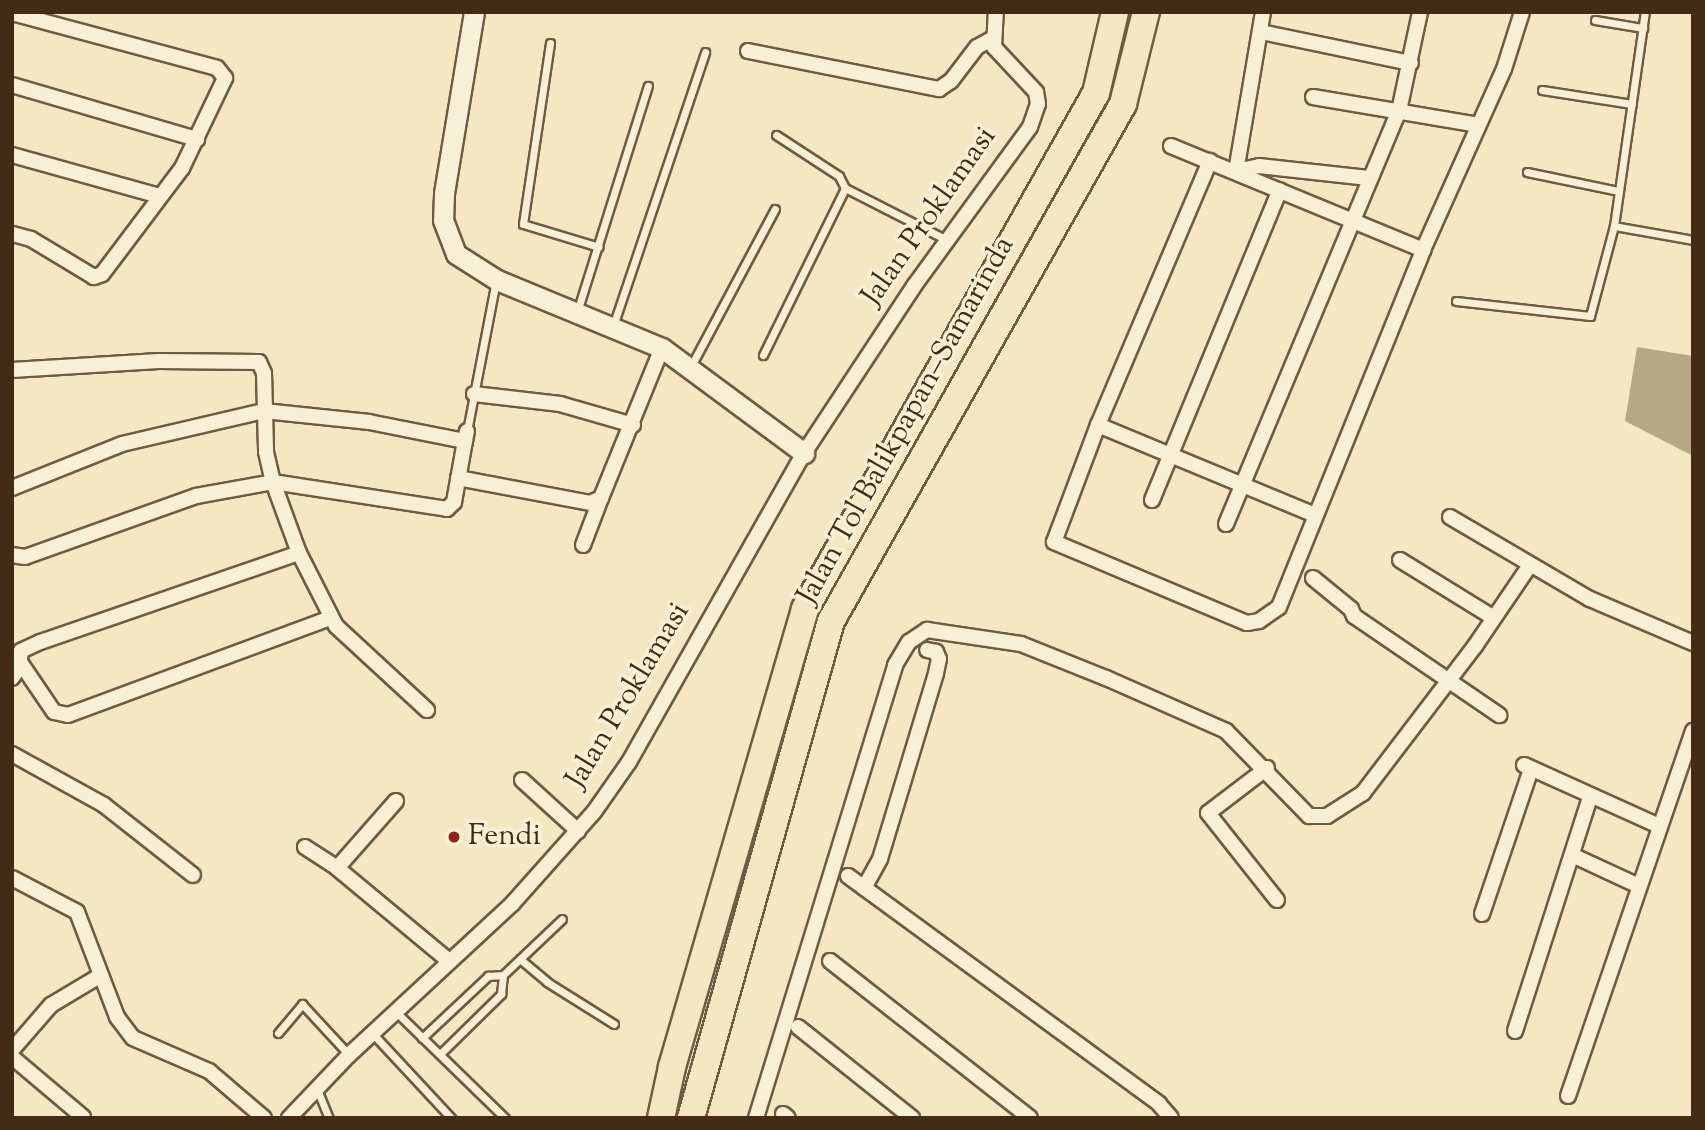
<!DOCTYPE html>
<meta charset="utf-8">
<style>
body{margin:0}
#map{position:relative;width:1705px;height:1130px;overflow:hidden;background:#f4e7c1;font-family:"Sorts Mill Goudy",serif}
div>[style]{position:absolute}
.water>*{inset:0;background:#b8a787}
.roads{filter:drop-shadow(2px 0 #705a41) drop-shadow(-2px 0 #705a41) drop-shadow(0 2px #705a41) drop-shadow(0 -2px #705a41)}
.lane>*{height:7px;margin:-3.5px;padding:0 3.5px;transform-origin:3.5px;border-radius:3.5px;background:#f8efd7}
.street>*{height:14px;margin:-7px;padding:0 7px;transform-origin:7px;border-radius:7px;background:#f8efd7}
.secondary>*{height:19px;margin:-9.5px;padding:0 9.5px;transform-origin:9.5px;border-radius:9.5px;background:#f8efd7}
.highway>*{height:26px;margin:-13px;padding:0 13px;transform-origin:13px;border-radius:13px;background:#f4e7c1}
.dots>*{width:19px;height:19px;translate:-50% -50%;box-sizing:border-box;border:4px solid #f8efd7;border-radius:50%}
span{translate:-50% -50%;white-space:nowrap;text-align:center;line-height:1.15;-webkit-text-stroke:7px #f8efd7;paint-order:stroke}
.street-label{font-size:30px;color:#442b16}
.poi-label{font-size:30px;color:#442b16}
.left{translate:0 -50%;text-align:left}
.frame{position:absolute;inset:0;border:14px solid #442b16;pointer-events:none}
</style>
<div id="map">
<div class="water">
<i style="clip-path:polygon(1637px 347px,1693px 356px,1693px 456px,1625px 421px)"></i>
</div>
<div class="roads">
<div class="lane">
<i style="left:1595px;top:20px;width:49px;rotate:9.5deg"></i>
<i style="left:550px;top:43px;width:183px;rotate:98.5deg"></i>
<i style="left:523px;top:224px;width:79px;rotate:16.8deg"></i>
<i style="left:1542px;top:90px;width:91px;rotate:8.8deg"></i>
<i style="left:1527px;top:172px;width:94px;rotate:11.7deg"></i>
<i style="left:845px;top:188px;width:114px;rotate:27deg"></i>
<i style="left:1614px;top:226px;width:80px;rotate:10deg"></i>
<i style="left:1456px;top:301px;width:135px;rotate:6.4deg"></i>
<i style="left:1590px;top:316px;width:93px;rotate:-75.1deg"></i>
<i style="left:1614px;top:226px;width:216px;rotate:-81.8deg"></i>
<i style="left:577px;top:312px;width:237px;rotate:-72.6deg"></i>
<i style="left:613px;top:326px;width:289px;rotate:-71.4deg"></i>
<i style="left:763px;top:355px;width:186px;rotate:-63.8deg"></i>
<i style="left:845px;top:188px;width:13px;rotate:-117deg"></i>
<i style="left:839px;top:176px;width:75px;rotate:-146.9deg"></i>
<i style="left:691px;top:366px;width:178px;rotate:-61.9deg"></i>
<i style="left:467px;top:431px;width:153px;rotate:-79.1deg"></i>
<i style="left:520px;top:959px;width:35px;rotate:40deg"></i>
<i style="left:547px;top:982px;width:79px;rotate:32.1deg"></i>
<i style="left:396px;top:1012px;width:152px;rotate:44.2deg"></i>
<i style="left:278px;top:1033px;width:38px;rotate:-50deg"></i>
<i style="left:302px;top:1004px;width:69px;rotate:47.3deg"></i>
<i style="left:373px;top:1034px;width:115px;rotate:47.1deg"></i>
<i style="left:422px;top:1038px;width:91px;rotate:-43.2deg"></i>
<i style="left:488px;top:976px;width:15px;rotate:-4deg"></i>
<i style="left:440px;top:1054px;width:86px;rotate:-44.5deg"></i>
<i style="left:501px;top:994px;width:19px;rotate:-84deg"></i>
<i style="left:503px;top:975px;width:81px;rotate:-43.5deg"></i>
<i style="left:317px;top:1089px;width:31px;rotate:68deg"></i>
</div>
<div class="street">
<i style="left:1263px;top:12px;width:161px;rotate:99.6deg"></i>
<i style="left:1236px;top:171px;width:24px;rotate:-12deg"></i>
<i style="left:1259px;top:166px;width:110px;rotate:6.3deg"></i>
<i style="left:12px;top:13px;width:212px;rotate:15deg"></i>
<i style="left:217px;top:68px;width:13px;rotate:51deg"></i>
<i style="left:225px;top:78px;width:100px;rotate:115.5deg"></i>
<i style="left:182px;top:168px;width:133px;rotate:127deg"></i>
<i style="left:102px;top:274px;width:9px;rotate:159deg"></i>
<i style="left:94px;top:277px;width:74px;rotate:-148.9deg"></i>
<i style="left:31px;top:239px;width:20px;rotate:-165deg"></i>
<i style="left:1261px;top:32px;width:153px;rotate:11.7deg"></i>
<i style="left:748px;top:51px;width:195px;rotate:11.3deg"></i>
<i style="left:939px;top:89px;width:14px;rotate:-34deg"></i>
<i style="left:951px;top:81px;width:43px;rotate:-52.6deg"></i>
<i style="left:977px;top:47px;width:18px;rotate:-29deg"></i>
<i style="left:12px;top:85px;width:193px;rotate:16.3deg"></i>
<i style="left:1313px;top:97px;width:168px;rotate:9.6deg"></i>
<i style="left:1171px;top:146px;width:273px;rotate:22.4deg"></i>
<i style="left:12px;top:155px;width:154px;rotate:15.5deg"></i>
<i style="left:1210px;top:161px;width:287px;rotate:113deg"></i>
<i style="left:1098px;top:425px;width:125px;rotate:110.6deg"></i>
<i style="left:1054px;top:542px;width:209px;rotate:22.8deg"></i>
<i style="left:1247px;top:623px;width:12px;rotate:-9deg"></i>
<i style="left:1259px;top:621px;width:24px;rotate:-35deg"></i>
<i style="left:1279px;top:607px;width:385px;rotate:-68deg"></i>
<i style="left:1423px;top:250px;width:198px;rotate:-65.9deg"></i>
<i style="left:1504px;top:69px;width:60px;rotate:-72.5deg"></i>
<i style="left:12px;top:370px;width:147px;rotate:-3.5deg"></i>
<i style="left:159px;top:361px;width:100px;rotate:0.6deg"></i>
<i style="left:259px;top:362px;width:12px;rotate:66deg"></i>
<i style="left:264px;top:373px;width:79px;rotate:88.5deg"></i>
<i style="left:266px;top:452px;width:31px;rotate:77deg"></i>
<i style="left:273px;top:482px;width:76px;rotate:69.9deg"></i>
<i style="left:299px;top:553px;width:274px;rotate:161deg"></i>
<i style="left:40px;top:642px;width:21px;rotate:155deg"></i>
<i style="left:21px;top:651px;width:17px;rotate:97deg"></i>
<i style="left:19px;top:668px;width:12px;rotate:125deg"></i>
<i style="left:474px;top:394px;width:87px;rotate:6.6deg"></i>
<i style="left:560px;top:404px;width:76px;rotate:16deg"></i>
<i style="left:1098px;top:425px;width:235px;rotate:22.5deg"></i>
<i style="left:458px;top:478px;width:134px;rotate:10.7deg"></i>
<i style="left:590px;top:503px;width:12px;rotate:-24deg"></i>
<i style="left:601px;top:498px;width:162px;rotate:-67.9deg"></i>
<i style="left:12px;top:488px;width:118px;rotate:-21.8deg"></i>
<i style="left:122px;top:444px;width:146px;rotate:-13.1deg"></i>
<i style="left:264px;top:411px;width:106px;rotate:6deg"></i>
<i style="left:369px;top:422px;width:98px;rotate:11.2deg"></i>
<i style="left:465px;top:441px;width:10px;rotate:-79deg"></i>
<i style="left:1152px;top:500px;width:335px;rotate:-67.6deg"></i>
<i style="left:1450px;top:517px;width:162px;rotate:30.4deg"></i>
<i style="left:1590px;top:599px;width:112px;rotate:23.1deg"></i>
<i style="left:1226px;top:524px;width:448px;rotate:-67.3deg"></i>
<i style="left:1399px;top:111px;width:101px;rotate:-78deg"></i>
<i style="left:583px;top:545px;width:50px;rotate:-69deg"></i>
<i style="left:299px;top:553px;width:82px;rotate:63.1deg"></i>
<i style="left:336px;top:626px;width:124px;rotate:42.7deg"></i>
<i style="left:12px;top:555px;width:13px;rotate:9deg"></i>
<i style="left:25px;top:557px;width:182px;rotate:-19.6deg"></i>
<i style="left:196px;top:496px;width:78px;rotate:-10.3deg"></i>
<i style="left:273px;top:482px;width:176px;rotate:8.8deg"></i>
<i style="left:447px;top:509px;width:10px;rotate:-45deg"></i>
<i style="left:454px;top:502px;width:62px;rotate:-79.8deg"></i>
<i style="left:1400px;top:560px;width:110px;rotate:31.7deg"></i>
<i style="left:1313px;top:578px;width:49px;rotate:39.2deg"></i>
<i style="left:1351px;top:609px;width:8px;rotate:67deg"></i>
<i style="left:1354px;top:616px;width:176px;rotate:34.3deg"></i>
<i style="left:20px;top:662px;width:60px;rotate:55.8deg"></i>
<i style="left:54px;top:712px;width:14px;rotate:12deg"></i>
<i style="left:68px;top:715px;width:279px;rotate:-20.3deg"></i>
<i style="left:12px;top:754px;width:105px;rotate:29deg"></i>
<i style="left:104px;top:805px;width:113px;rotate:38.2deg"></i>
<i style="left:1524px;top:765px;width:148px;rotate:24.3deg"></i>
<i style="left:1267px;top:768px;width:74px;rotate:142.7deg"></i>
<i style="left:1208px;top:813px;width:111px;rotate:51.6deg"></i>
<i style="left:522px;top:780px;width:76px;rotate:42.3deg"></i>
<i style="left:396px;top:801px;width:89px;rotate:131.4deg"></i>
<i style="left:337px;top:868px;width:146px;rotate:39.7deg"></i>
<i style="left:305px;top:847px;width:38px;rotate:33deg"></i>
<i style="left:1572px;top:855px;width:74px;rotate:24.8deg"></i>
<i style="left:848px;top:876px;width:386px;rotate:36.2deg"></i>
<i style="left:1159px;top:1104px;width:18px;rotate:49deg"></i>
<i style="left:12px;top:878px;width:73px;rotate:27.6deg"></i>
<i style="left:77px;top:912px;width:112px;rotate:69.1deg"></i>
<i style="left:117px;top:1017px;width:26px;rotate:53deg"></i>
<i style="left:133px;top:1038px;width:83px;rotate:23.5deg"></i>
<i style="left:209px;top:1071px;width:72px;rotate:40.5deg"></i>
<i style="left:864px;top:888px;width:33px;rotate:-61deg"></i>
<i style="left:880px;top:859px;width:194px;rotate:-73.2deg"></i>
<i style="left:936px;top:673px;width:14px;rotate:-78deg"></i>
<i style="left:939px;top:659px;width:8px;rotate:-113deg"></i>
<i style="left:936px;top:652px;width:9px;rotate:-167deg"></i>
<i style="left:1482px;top:914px;width:153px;rotate:-71.3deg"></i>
<i style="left:830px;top:961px;width:254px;rotate:38.1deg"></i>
<i style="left:798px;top:1027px;width:146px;rotate:38.6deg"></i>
<i style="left:1515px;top:1031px;width:245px;rotate:-72.2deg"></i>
<i style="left:12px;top:1050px;width:60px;rotate:-49.1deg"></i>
<i style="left:51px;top:1005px;width:58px;rotate:-31deg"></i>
<i style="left:12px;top:1057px;width:93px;rotate:40.2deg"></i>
<i style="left:1568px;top:1096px;width:386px;rotate:-71.1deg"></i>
<i style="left:783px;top:1114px;width:6px;rotate:39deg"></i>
<i style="left:289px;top:1118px;width:87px;rotate:-46.4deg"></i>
<i style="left:349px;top:1055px;width:222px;rotate:-42.8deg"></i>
<i style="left:512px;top:904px;width:123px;rotate:-48.3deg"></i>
<i style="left:594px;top:812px;width:61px;rotate:-55deg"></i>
<i style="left:629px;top:762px;width:355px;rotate:-60.5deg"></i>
<i style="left:804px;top:453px;width:200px;rotate:-56.6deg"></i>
<i style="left:914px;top:286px;width:197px;rotate:-53.9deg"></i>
<i style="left:1030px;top:127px;width:24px;rotate:-71deg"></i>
<i style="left:1038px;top:104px;width:12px;rotate:-99deg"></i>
<i style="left:1036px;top:92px;width:62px;rotate:-133deg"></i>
<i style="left:994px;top:47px;width:35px;rotate:-87deg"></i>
<i style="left:756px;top:1118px;width:474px;rotate:-72.9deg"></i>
<i style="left:895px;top:665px;width:27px;rotate:-59deg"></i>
<i style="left:909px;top:642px;width:22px;rotate:-34deg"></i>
<i style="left:927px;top:630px;width:95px;rotate:8.5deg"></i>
<i style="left:1021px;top:644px;width:92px;rotate:21.8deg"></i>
<i style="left:1106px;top:678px;width:131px;rotate:23.8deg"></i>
<i style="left:1226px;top:731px;width:119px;rotate:45.7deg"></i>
<i style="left:1309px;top:816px;width:18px"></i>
<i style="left:1327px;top:816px;width:43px;rotate:-32.6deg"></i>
<i style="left:1363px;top:793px;width:185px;rotate:-52.7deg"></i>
<i style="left:1475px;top:646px;width:98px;rotate:-55.8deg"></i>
</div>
<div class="secondary">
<i style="left:474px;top:12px;width:184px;rotate:99.4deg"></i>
<i style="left:444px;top:194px;width:26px;rotate:92deg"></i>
<i style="left:443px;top:220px;width:36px;rotate:69deg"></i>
<i style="left:456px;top:254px;width:49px;rotate:32.4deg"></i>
<i style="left:497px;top:280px;width:178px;rotate:22.4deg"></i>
<i style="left:662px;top:348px;width:177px;rotate:36.5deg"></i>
</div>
<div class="highway">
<i style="left:661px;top:1118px;width:52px;rotate:-77.8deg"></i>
<i style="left:672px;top:1067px;width:477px;rotate:-73.8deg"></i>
<i style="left:805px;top:609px;width:592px;rotate:-60.58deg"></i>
<i style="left:1096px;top:93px;width:83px;rotate:-76.8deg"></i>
<i style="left:691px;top:1118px;width:516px;rotate:-74.27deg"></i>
<i style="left:831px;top:621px;width:594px;rotate:-60.54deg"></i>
<i style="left:1123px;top:104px;width:95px;rotate:-76deg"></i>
</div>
</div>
<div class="dots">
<i style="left:454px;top:837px;background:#8f2418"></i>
</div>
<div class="street-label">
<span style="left:930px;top:217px;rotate:-55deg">Jalan Proklamasi</span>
<span style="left:907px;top:421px;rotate:-61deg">Jalan Tol Balikpapan–Samarinda</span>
<span style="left:629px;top:696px;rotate:-59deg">Jalan Proklamasi</span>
</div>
<div class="poi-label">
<span class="left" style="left:468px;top:837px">Fendi</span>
</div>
<div class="frame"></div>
</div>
